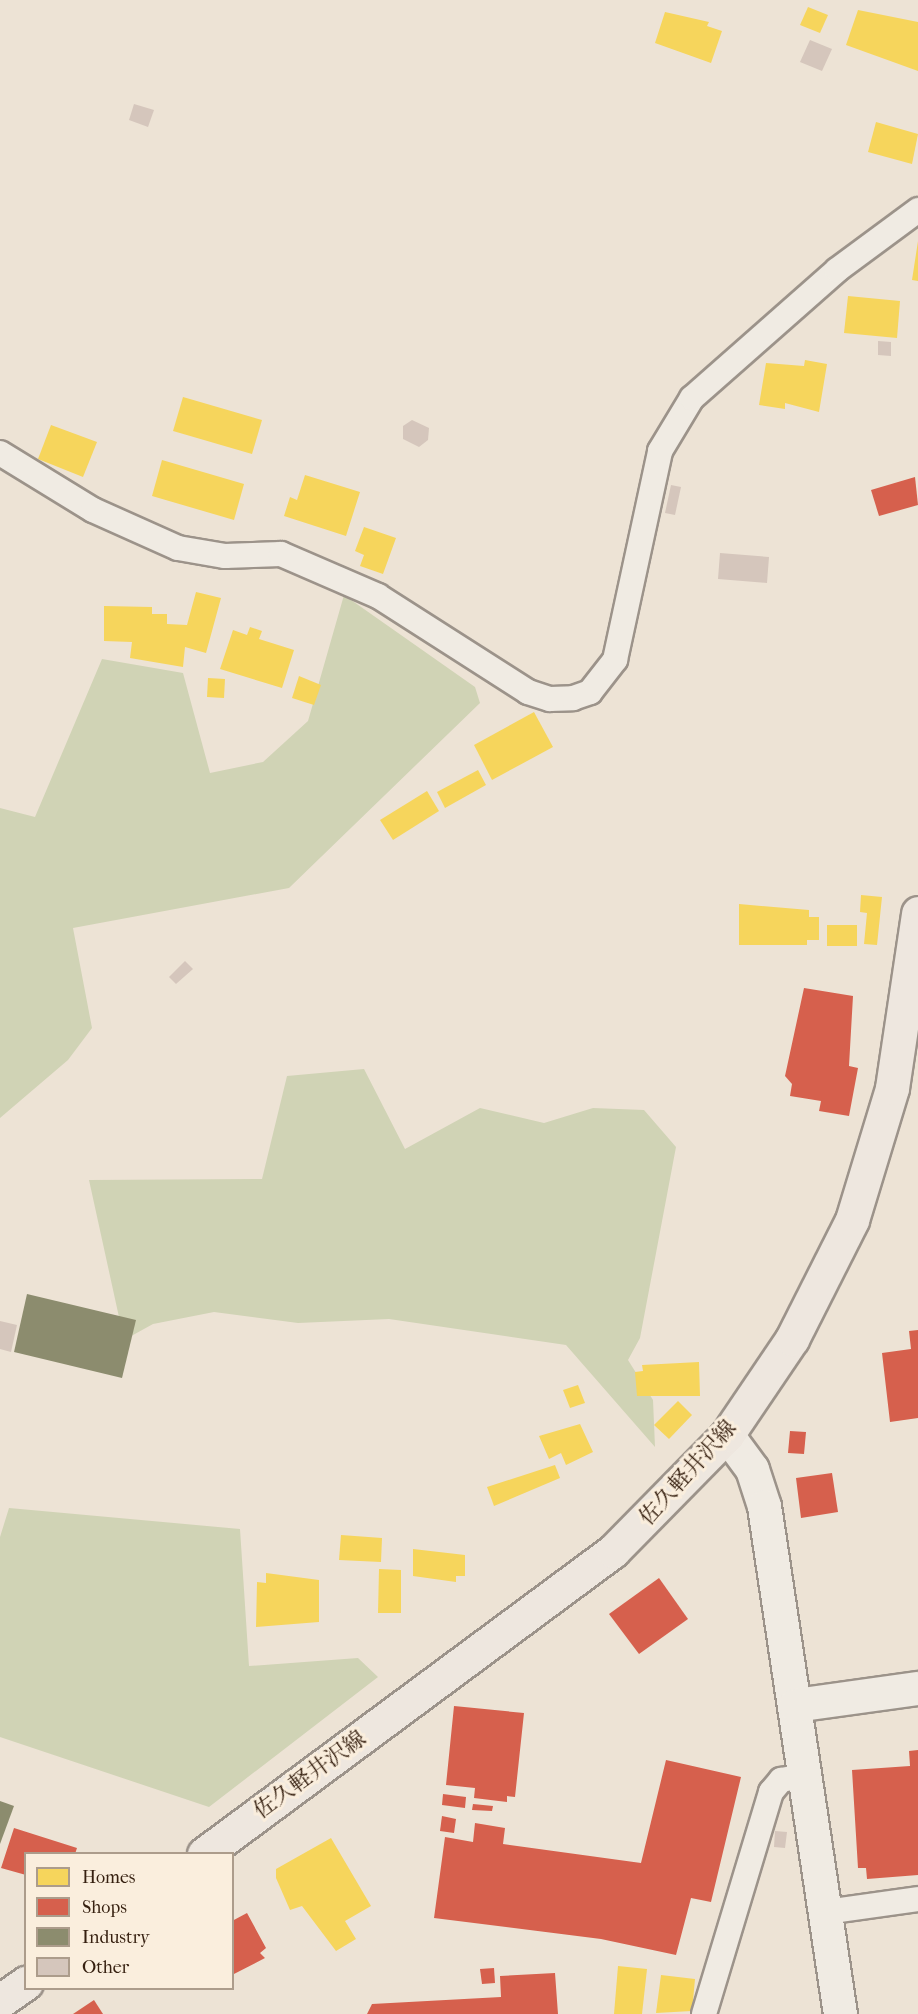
<!DOCTYPE html>
<meta charset="utf-8">
<style>
body{margin:0}
#map{position:relative;width:918px;height:2014px;overflow:hidden;background:#ede3d5;font-family:"IM FELL French Canon","Noto Serif JP",serif}
div>[style]{position:absolute}
.green>*{inset:0;background:#d0d3b5}
.homes>*{inset:0;background:#f6d55c}
.shops>*{inset:0;background:#d6604d}
.industry>*{inset:0;background:#8c8c6e}
.building>*{inset:0;background:#d5c6bc}
.roads{filter:drop-shadow(2px 0 #9c938a) drop-shadow(-2px 0 #9c938a) drop-shadow(0 2px #9c938a) drop-shadow(0 -2px #9c938a)}
.street>*{height:24px;margin:-12px;padding:0 12px;transform-origin:12px;border-radius:12px;background:#f0ebe3}
.secondary>*{height:33px;margin:-16.5px;padding:0 16.5px;transform-origin:16.5px;border-radius:16.5px;background:#f0ebe3}
.primary>*{height:33px;margin:-16.5px;padding:0 16.5px;transform-origin:16.5px;border-radius:16.5px;background:#eee7df}
span{translate:-50% -50%;white-space:nowrap;text-align:center;line-height:1.15;-webkit-text-stroke:6px #faeedd;paint-order:stroke}
.street-label{font-size:22px;color:#362010}
.legend{position:absolute;left:24px;top:1852px;width:210px;height:138px;box-sizing:border-box;background:#faeedd;border:2px solid #ac9c8b;margin:0;padding:8px 10px;list-style:none;font-size:18px;color:#362010}
.legend li{display:flex;align-items:center;gap:12px;height:30px}
.legend b{width:30px;border:2px solid #ac9c8b}
</style>
<div id="map">
<div class="green">
<i style="clip-path:polygon(344px 595px,475px 687px,480px 703px,289px 888px,73px 928px,92px 1028px,68px 1060px,0 1118px,0 808px,35px 817px,102px 659px,183px 673px,210px 773px,263px 762px,308px 721px)"></i>
<i style="clip-path:polygon(364px 1069px,405px 1149px,480px 1108px,544px 1123px,593px 1108px,644px 1110px,676px 1147px,640px 1338px,628px 1360px,653px 1400px,655px 1447px,566px 1345px,389px 1319px,298px 1323px,214px 1312px,153px 1324px,124px 1340px,89px 1180px,262px 1179px,287px 1076px)"></i>
<i style="clip-path:polygon(9px 1508px,240px 1529px,249px 1666px,358px 1658px,378px 1677px,209px 1807px,0 1737px,0 1537px)"></i>
</div>
<div class="homes">
<i style="clip-path:polygon(808px 7px,828px 15px,820px 33px,800px 25px)"></i>
<i style="clip-path:polygon(858px 10px,918px 22px,918px 71px,846px 45px)"></i>
<i style="clip-path:polygon(665px 12px,709px 22px,707px 26px,722px 31px,711px 63px,655px 43px)"></i>
<i style="clip-path:polygon(876px 122px,918px 134px,912px 164px,868px 152px)"></i>
<i style="clip-path:polygon(918px 241px,918px 281px,912px 280px)"></i>
<i style="clip-path:polygon(848px 296px,900px 301px,897px 338px,844px 333px)"></i>
<i style="clip-path:polygon(805px 360px,827px 364px,819px 412px,785px 403px,785px 409px,759px 405px,766px 363px,804px 366px)"></i>
<i style="clip-path:polygon(183px 397px,262px 420px,252px 454px,173px 431px)"></i>
<i style="clip-path:polygon(51px 425px,97px 442px,83px 477px,38px 459px)"></i>
<i style="clip-path:polygon(162px 460px,244px 484px,234px 520px,152px 496px)"></i>
<i style="clip-path:polygon(305px 475px,360px 492px,346px 536px,284px 516px,290px 497px,297px 500px)"></i>
<i style="clip-path:polygon(364px 527px,396px 538px,383px 574px,360px 566px,364px 555px,355px 551px)"></i>
<i style="clip-path:polygon(196px 592px,221px 598px,206px 653px,185px 647px,183px 667px,130px 658px,132px 642px,104px 641px,104px 606px,152px 607px,152px 614px,167px 614px,167px 624px,187px 625px)"></i>
<i style="clip-path:polygon(250px 627px,262px 631px,259px 639px,294px 650px,282px 688px,220px 669px,233px 630px,247px 635px)"></i>
<i style="clip-path:polygon(299px 676px,321px 685px,314px 705px,292px 698px)"></i>
<i style="clip-path:polygon(208px 678px,225px 679px,224px 698px,207px 697px)"></i>
<i style="clip-path:polygon(534px 712px,553px 747px,492px 780px,474px 745px)"></i>
<i style="clip-path:polygon(478px 770px,486px 785px,445px 808px,437px 792px)"></i>
<i style="clip-path:polygon(427px 791px,439px 811px,393px 840px,380px 820px)"></i>
<i style="clip-path:polygon(861px 895px,882px 897px,877px 945px,864px 944px,867px 913px,860px 912px)"></i>
<i style="clip-path:polygon(739px 904px,809px 910px,809px 917px,819px 917px,819px 940px,807px 940px,807px 945px,739px 945px)"></i>
<i style="clip-path:polygon(827px 925px,857px 925px,857px 946px,827px 946px)"></i>
<i style="clip-path:polygon(699px 1362px,700px 1396px,637px 1396px,635px 1372px,643px 1371px,642px 1365px)"></i>
<i style="clip-path:polygon(578px 1385px,585px 1403px,570px 1408px,563px 1390px)"></i>
<i style="clip-path:polygon(678px 1401px,692px 1415px,669px 1439px,654px 1425px)"></i>
<i style="clip-path:polygon(580px 1424px,593px 1452px,566px 1465px,561px 1453px,549px 1459px,539px 1436px)"></i>
<i style="clip-path:polygon(555px 1465px,560px 1478px,494px 1506px,487px 1487px)"></i>
<i style="clip-path:polygon(341px 1535px,382px 1538px,381px 1562px,339px 1560px)"></i>
<i style="clip-path:polygon(413px 1549px,465px 1555px,465px 1576px,456px 1576px,456px 1582px,413px 1576px)"></i>
<i style="clip-path:polygon(379px 1569px,401px 1570px,401px 1613px,378px 1613px)"></i>
<i style="clip-path:polygon(266px 1573px,319px 1580px,319px 1622px,256px 1627px,257px 1582px,266px 1583px)"></i>
<i style="clip-path:polygon(331px 1838px,371px 1906px,345px 1921px,356px 1939px,336px 1951px,302px 1906px,290px 1910px,276px 1878px,276px 1869px)"></i>
<i style="clip-path:polygon(618px 1966px,647px 1969px,642px 2014px,614px 2014px)"></i>
<i style="clip-path:polygon(661px 1975px,695px 1979px,692px 2011px,656px 2013px)"></i>
</div>
<div class="shops">
<i style="clip-path:polygon(915px 477px,918px 505px,879px 516px,871px 490px)"></i>
<i style="clip-path:polygon(804px 988px,853px 996px,849px 1066px,858px 1068px,849px 1116px,819px 1111px,821px 1101px,790px 1096px,792px 1084px,785px 1076px)"></i>
<i style="clip-path:polygon(918px 1330px,918px 1418px,890px 1422px,882px 1353px,911px 1349px,909px 1331px)"></i>
<i style="clip-path:polygon(790px 1431px,806px 1432px,804px 1454px,788px 1453px)"></i>
<i style="clip-path:polygon(832px 1473px,838px 1512px,801px 1518px,796px 1478px)"></i>
<i style="clip-path:polygon(659px 1578px,688px 1619px,639px 1654px,609px 1614px)"></i>
<i style="clip-path:polygon(454px 1706px,524px 1713px,515px 1797px,507px 1796px,507px 1802px,474px 1798px,475px 1788px,446px 1785px)"></i>
<i style="clip-path:polygon(918px 1750px,918px 1875px,867px 1879px,866px 1868px,858px 1868px,852px 1770px,910px 1766px,909px 1751px)"></i>
<i style="clip-path:polygon(666px 1760px,741px 1777px,711px 1902px,691px 1898px,676px 1955px,601px 1939px,434px 1918px,445px 1837px,473px 1842px,475px 1823px,505px 1828px,503px 1844px,641px 1863px)"></i>
<i style="clip-path:polygon(443px 1794px,466px 1797px,465px 1808px,442px 1805px)"></i>
<i style="clip-path:polygon(473px 1804px,493px 1806px,492px 1811px,472px 1810px)"></i>
<i style="clip-path:polygon(442px 1816px,456px 1819px,454px 1833px,440px 1831px)"></i>
<i style="clip-path:polygon(14px 1828px,77px 1848px,75px 1854px,26px 1854px,26px 1875px,1px 1868px)"></i>
<i style="clip-path:polygon(247px 1913px,266px 1948px,260px 1953px,265px 1958px,232px 1975px,232px 1921px)"></i>
<i style="clip-path:polygon(494px 1968px,495px 1983px,482px 1984px,480px 1969px)"></i>
<i style="clip-path:polygon(555px 1973px,558px 2014px,367px 2014px,372px 2004px,501px 1997px,500px 1976px)"></i>
<i style="clip-path:polygon(94px 2000px,103px 2014px,73px 2014px)"></i>
</div>
<div class="industry">
<i style="clip-path:polygon(27px 1294px,136px 1320px,122px 1378px,14px 1352px)"></i>
<i style="clip-path:polygon(0 1801px,14px 1806px,0 1844px)"></i>
</div>
<div class="building">
<i style="clip-path:polygon(810px 40px,832px 49px,822px 71px,800px 62px)"></i>
<i style="clip-path:polygon(134px 104px,154px 110px,148px 127px,129px 120px)"></i>
<i style="clip-path:polygon(878px 341px,891px 342px,891px 356px,878px 355px)"></i>
<i style="clip-path:polygon(412px 420px,429px 428px,428px 440px,419px 447px,403px 439px,403px 426px)"></i>
<i style="clip-path:polygon(671px 485px,681px 487px,675px 515px,665px 513px)"></i>
<i style="clip-path:polygon(720px 553px,769px 557px,767px 583px,718px 579px)"></i>
<i style="clip-path:polygon(185px 961px,193px 969px,176px 984px,169px 977px)"></i>
<i style="clip-path:polygon(0 1321px,17px 1325px,11px 1352px,0 1349px)"></i>
<i style="clip-path:polygon(775px 1831px,787px 1832px,785px 1848px,774px 1847px)"></i>
</div>
<div class="roads">
<div class="street">
<i style="left:0;top:453px;width:109px;rotate:31.5deg"></i>
<i style="left:93px;top:510px;width:93px;rotate:24.1deg"></i>
<i style="left:178px;top:548px;width:48px;rotate:9.7deg"></i>
<i style="left:225px;top:556px;width:56px;rotate:-2deg"></i>
<i style="left:281px;top:554px;width:106px;rotate:23.4deg"></i>
<i style="left:378px;top:596px;width:178px;rotate:32.6deg"></i>
<i style="left:528px;top:692px;width:23px;rotate:18deg"></i>
<i style="left:550px;top:699px;width:23px;rotate:-2deg"></i>
<i style="left:573px;top:698px;width:18px;rotate:-19deg"></i>
<i style="left:590px;top:692px;width:41px;rotate:-52deg"></i>
<i style="left:615px;top:660px;width:214px;rotate:-77.8deg"></i>
<i style="left:660px;top:451px;width:62px;rotate:-58.9deg"></i>
<i style="left:692px;top:398px;width:193px;rotate:-41.4deg"></i>
<i style="left:837px;top:270px;width:101px;rotate:-36.5deg"></i>
<i style="left:826px;top:1912px;width:93px;rotate:-8deg"></i>
<i style="left:704px;top:2014px;width:232px;rotate:-73.2deg"></i>
<i style="left:771px;top:1792px;width:16px;rotate:-50deg"></i>
<i style="left:781px;top:1780px;width:23px;rotate:-10deg"></i>
</div>
<div class="secondary">
<i style="left:727px;top:1435px;width:42px;rotate:53.7deg"></i>
<i style="left:752px;top:1469px;width:39px;rotate:72deg"></i>
<i style="left:764px;top:1506px;width:514px;rotate:81.49deg"></i>
<i style="left:795px;top:1705px;width:124px;rotate:-7.9deg"></i>
</div>
<div class="primary">
<i style="left:204px;top:1854px;width:509px;rotate:-36.53deg"></i>
<i style="left:613px;top:1551px;width:163px;rotate:-45.5deg"></i>
<i style="left:727px;top:1435px;width:116px;rotate:-55.9deg"></i>
<i style="left:792px;top:1339px;width:133px;rotate:-63.2deg"></i>
<i style="left:852px;top:1220px;width:138px;rotate:-73.1deg"></i>
<i style="left:892px;top:1088px;width:177px;rotate:-81.5deg"></i>
<i style="left:0;top:2001px;width:32px;rotate:-35deg"></i>
</div>
</div>
<div class="street-label">
<span style="left:688px;top:1473px;rotate:-48deg">佐久軽井沢線</span>
<span style="left:310px;top:1775px;rotate:-36deg">佐久軽井沢線</span>
</div>
<ul class="legend">
<li><b style="height:16px;background:#f6d55c"></b>Homes</li>
<li><b style="height:16px;background:#d6604d"></b>Shops</li>
<li><b style="height:16px;background:#8c8c6e"></b>Industry</li>
<li><b style="height:16px;background:#d5c6bc"></b>Other</li>
</ul>
</div>
